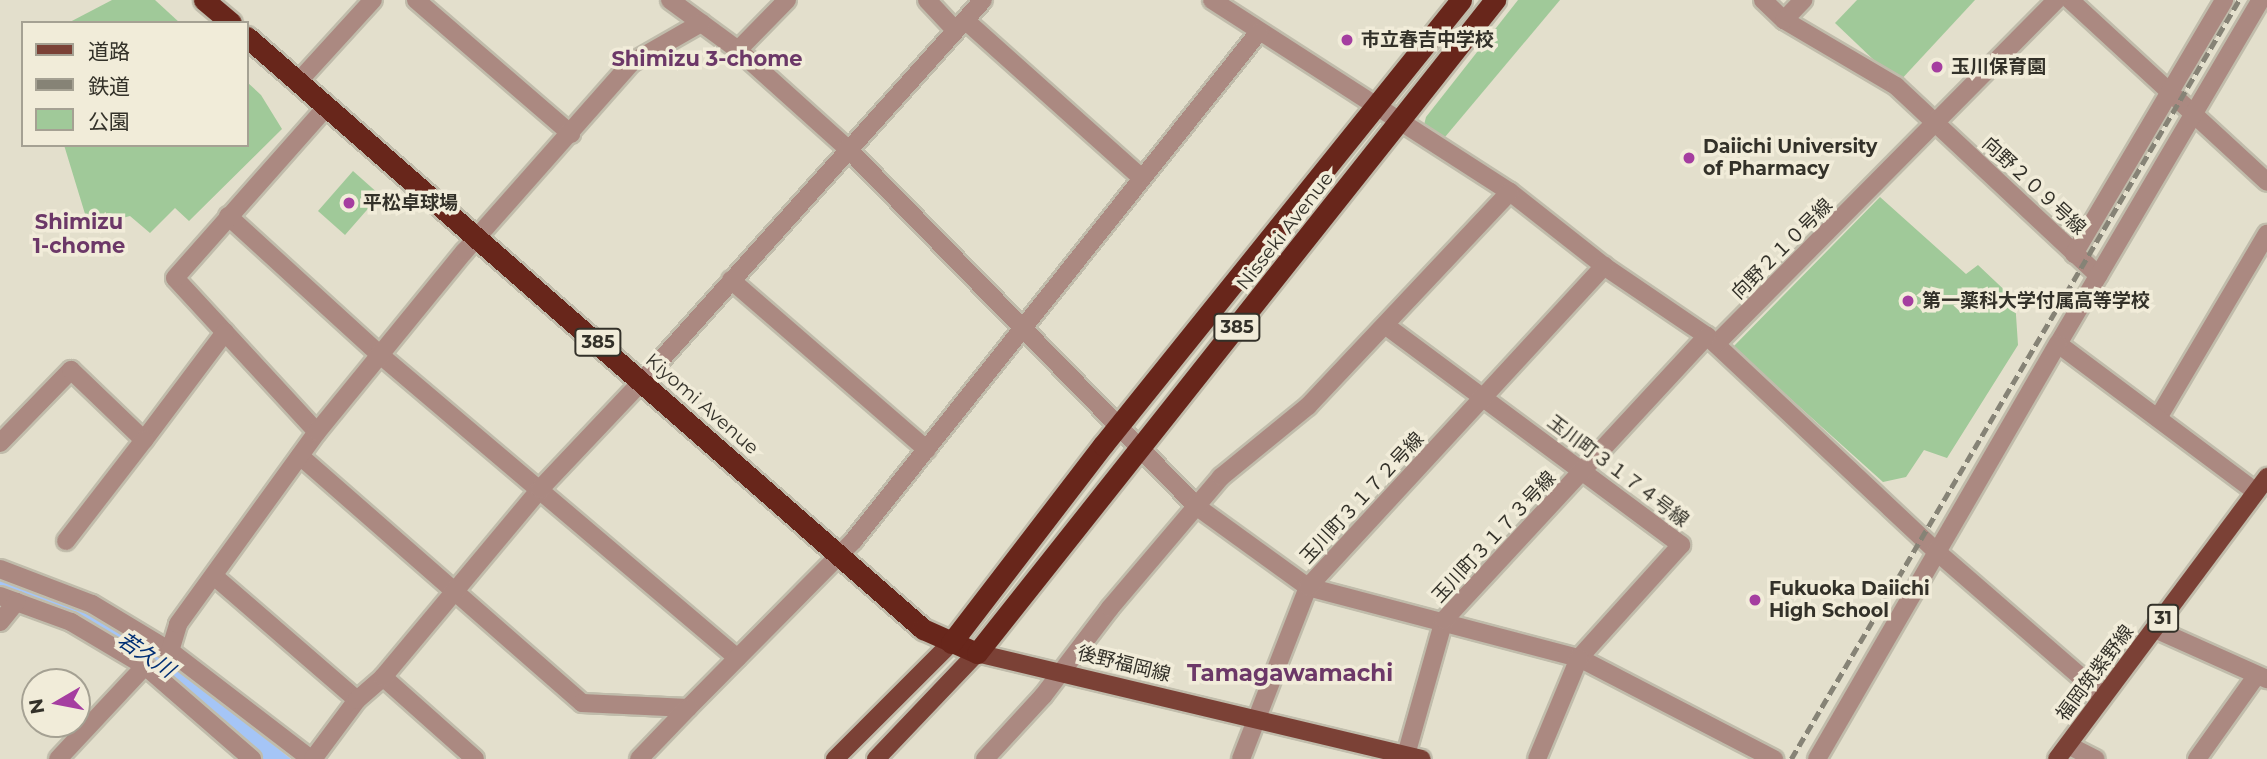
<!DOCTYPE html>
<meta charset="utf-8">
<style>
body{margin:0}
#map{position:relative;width:2267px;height:759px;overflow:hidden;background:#e3dfcc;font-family:Montserrat,"Noto Sans JP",sans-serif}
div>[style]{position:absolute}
.green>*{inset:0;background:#a0c999}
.water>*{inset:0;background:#a5c5f6}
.roads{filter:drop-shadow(2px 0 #c0bcab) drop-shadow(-2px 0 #c0bcab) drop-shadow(0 2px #c0bcab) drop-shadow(0 -2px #c0bcab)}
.minor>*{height:18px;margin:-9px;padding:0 9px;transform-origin:9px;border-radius:9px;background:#ab8981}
.major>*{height:18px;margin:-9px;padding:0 9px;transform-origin:9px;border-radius:9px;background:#7b4136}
.highway>*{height:21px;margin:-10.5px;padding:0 10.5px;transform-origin:10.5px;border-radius:10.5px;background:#68261b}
.rail>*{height:4.5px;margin-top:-2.25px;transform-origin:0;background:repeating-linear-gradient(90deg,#868376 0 10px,transparent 0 15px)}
.dots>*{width:19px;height:19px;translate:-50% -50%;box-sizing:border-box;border:4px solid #f1ecd9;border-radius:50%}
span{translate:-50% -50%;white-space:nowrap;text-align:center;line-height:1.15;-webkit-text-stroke:7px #f1ecd9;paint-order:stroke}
.shield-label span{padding:2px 5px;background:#f1ecd9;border:2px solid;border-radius:5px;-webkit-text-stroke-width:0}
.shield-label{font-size:18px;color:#333129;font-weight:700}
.poi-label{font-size:19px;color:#333129;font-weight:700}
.left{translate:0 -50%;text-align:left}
.street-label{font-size:19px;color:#333129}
.neighbourhood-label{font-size:21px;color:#6c3868;font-weight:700}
.water-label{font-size:21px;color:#002f74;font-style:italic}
.quarter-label{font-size:23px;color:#6c3868;font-weight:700}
.legend{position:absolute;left:21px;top:21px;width:228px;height:126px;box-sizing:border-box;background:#f1ecd9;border:2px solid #a5a193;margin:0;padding:9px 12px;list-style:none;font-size:21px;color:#333129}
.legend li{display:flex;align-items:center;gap:14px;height:35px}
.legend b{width:35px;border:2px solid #a5a193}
.north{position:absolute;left:21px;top:668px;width:70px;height:70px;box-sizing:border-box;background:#f1ecd9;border:2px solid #a5a193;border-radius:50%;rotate:260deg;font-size:19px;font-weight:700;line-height:28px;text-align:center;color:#333129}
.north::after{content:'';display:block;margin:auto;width:24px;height:32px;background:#a53ea0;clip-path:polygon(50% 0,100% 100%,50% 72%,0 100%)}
</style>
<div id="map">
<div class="green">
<i style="clip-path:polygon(112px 0,155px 0,180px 23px,68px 23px)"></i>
<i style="clip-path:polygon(1518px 0,1560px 0,1445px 137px,1437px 138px,1424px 125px,1426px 117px)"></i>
<i style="clip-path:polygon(1857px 0,1975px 0,1898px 83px,1835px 23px)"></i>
<i style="clip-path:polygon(247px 82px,261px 95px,282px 129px,189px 221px,175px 208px,150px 233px,130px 216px,89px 227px,64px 145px,247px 145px)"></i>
<i style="clip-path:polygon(353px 171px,380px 195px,345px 235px,318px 211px)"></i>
<i style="clip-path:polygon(1880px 197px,1966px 274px,1978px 265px,2015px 300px,2018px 345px,1947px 458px,1924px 450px,1906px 477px,1883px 482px,1733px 347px)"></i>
</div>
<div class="water">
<i style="clip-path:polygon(0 574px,76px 603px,167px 659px,291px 759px,259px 759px,159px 669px,0 589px)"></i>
</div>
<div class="roads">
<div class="minor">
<i style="left:416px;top:0;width:205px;rotate:40.8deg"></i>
<i style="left:670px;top:0;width:84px;rotate:36.3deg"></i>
<i style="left:738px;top:50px;width:147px;rotate:42deg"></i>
<i style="left:847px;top:148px;width:500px;rotate:45.7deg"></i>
<i style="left:1196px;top:506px;width:138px;rotate:35.9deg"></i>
<i style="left:1308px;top:587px;width:280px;rotate:14.7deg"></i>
<i style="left:1579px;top:658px;width:220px;rotate:27.4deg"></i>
<i style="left:927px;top:0;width:41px;rotate:47deg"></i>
<i style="left:1212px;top:0;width:354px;rotate:32.8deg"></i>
<i style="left:1510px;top:192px;width:120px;rotate:38.2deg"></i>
<i style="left:1604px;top:266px;width:125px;rotate:34.2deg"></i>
<i style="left:1707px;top:336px;width:314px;rotate:43.2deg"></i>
<i style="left:1936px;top:551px;width:221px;rotate:41deg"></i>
<i style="left:1763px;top:0;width:29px;rotate:44deg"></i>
<i style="left:1784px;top:20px;width:130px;rotate:30.5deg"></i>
<i style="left:1896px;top:86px;width:277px;rotate:43.1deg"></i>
<i style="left:2070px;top:0;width:268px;rotate:42.7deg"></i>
<i style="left:965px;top:20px;width:237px;rotate:41.8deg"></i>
<i style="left:1784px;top:20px;width:28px;rotate:-46deg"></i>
<i style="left:738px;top:50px;width:70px;rotate:-45.6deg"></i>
<i style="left:298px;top:82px;width:111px;rotate:-47.6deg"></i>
<i style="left:228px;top:216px;width:205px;rotate:42.4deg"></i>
<i style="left:379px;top:354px;width:470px;rotate:40.3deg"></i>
<i style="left:2074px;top:254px;width:295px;rotate:-59.4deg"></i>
<i style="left:731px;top:280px;width:259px;rotate:40.9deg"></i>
<i style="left:1385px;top:325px;width:369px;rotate:36.6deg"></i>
<i style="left:1681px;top:545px;width:152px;rotate:132.1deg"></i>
<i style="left:1579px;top:658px;width:109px;rotate:112.6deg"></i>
<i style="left:1716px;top:344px;width:484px;rotate:-45.3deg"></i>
<i style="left:2158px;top:418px;width:214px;rotate:-59.4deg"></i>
<i style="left:317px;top:432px;width:209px;rotate:-132.7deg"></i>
<i style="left:175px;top:278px;width:230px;rotate:-48.5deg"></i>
<i style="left:0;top:443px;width:102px;rotate:-45.8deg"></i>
<i style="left:71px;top:370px;width:101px;rotate:43.8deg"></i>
<i style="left:144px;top:440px;width:135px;rotate:-53.1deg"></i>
<i style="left:300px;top:456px;width:375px;rotate:41.2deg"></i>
<i style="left:582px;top:703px;width:106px;rotate:2.7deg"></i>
<i style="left:688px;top:708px;width:236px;rotate:-45.3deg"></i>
<i style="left:854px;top:540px;width:650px;rotate:-51.44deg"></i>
<i style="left:2256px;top:492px;width:247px;rotate:-143.2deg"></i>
<i style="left:2058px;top:344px;width:399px;rotate:-59.5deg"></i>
<i style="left:66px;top:541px;width:128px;rotate:-52.3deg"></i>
<i style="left:0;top:569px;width:98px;rotate:20.8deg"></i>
<i style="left:92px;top:604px;width:91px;rotate:31.1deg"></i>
<i style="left:170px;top:651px;width:178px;rotate:37.5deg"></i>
<i style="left:214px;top:576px;width:189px;rotate:40.9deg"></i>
<i style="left:0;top:596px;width:76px;rotate:20.1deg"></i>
<i style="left:71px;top:622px;width:86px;rotate:30.7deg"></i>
<i style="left:145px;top:666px;width:142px;rotate:41deg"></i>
<i style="left:0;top:622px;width:26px;rotate:-51deg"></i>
<i style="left:2155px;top:629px;width:123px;rotate:24.1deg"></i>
<i style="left:170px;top:651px;width:28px;rotate:-73deg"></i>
<i style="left:178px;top:624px;width:237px;rotate:-54.1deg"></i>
<i style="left:317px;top:432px;width:232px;rotate:-50.8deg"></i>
<i style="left:464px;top:252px;width:252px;rotate:-48.5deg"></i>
<i style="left:631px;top:63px;width:81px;rotate:-29.7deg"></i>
<i style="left:383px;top:677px;width:123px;rotate:41.7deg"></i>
<i style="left:2068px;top:745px;width:31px;rotate:27deg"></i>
<i style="left:1406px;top:755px;width:140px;rotate:-74.3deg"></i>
<i style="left:1444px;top:620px;width:387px;rotate:-47.2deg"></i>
<i style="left:58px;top:759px;width:127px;rotate:-46.9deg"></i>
<i style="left:313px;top:759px;width:74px;rotate:-53.3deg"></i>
<i style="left:357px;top:700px;width:35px;rotate:-41deg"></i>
<i style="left:383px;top:677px;width:245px;rotate:-50.1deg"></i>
<i style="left:540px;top:489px;width:149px;rotate:-46.6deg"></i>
<i style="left:642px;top:381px;width:511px;rotate:-48.17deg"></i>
<i style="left:639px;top:759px;width:71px;rotate:-46.1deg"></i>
<i style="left:985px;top:759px;width:86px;rotate:-47.4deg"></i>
<i style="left:1043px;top:696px;width:111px;rotate:-52.7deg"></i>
<i style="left:1110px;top:608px;width:172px;rotate:-49.7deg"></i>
<i style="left:1221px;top:477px;width:112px;rotate:-39.2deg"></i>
<i style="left:1308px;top:406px;width:294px;rotate:-46.7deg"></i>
<i style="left:1241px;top:759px;width:185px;rotate:-68.7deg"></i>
<i style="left:1308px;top:587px;width:437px;rotate:-47.3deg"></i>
<i style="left:1817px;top:759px;width:480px;rotate:-59.9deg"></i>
<i style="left:2197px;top:759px;width:103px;rotate:-54.5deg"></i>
</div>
<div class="major">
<i style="left:835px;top:759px;width:164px;rotate:-45deg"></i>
<i style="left:876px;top:759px;width:146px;rotate:-46.4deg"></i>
<i style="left:977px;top:653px;width:457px;rotate:13.4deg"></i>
<i style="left:2057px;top:759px;width:352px;rotate:-53.3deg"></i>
</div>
<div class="highway">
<i style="left:204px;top:0;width:35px;rotate:40deg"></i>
<i style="left:247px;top:37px;width:899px;rotate:41.21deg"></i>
<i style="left:923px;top:629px;width:59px;rotate:24deg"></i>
<i style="left:977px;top:653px;width:834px;rotate:-51.58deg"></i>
<i style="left:951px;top:643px;width:250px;rotate:-52.5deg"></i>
<i style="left:1103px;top:445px;width:571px;rotate:-51.18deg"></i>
</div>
</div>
<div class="rail">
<i style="left:1791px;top:759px;width:881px;rotate:-59.45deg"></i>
</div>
<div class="dots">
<i style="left:1347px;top:40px;background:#a53ea0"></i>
<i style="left:1937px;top:67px;background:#a53ea0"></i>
<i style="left:1689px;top:158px;background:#a53ea0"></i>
<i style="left:349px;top:203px;background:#a53ea0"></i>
<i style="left:1908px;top:301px;background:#a53ea0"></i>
<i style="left:1755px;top:600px;background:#a53ea0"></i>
</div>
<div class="shield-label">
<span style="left:1237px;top:327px">385</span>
<span style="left:598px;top:342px">385</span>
<span style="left:2163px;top:618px">31</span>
</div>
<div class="poi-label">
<span class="left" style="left:1361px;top:40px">市立春吉中学校</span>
<span class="left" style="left:1951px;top:67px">玉川保育園</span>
<span class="left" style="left:1703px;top:158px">Daiichi University<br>of Pharmacy</span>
<span class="left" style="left:363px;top:203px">平松卓球場</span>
<span class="left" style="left:1922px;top:301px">第一薬科大学付属高等学校</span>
<span class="left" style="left:1769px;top:600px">Fukuoka Daiichi<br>High School</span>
</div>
<div class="street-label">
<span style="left:2034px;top:186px;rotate:43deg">向野２０９号線</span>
<span style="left:1285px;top:231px;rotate:-52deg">Nisseki Avenue</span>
<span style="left:1782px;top:249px;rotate:-45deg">向野２１０号線</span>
<span style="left:702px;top:404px;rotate:41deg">Kiyomi Avenue</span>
<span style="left:1618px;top:471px;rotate:37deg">玉川町３１７４号線</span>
<span style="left:1362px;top:498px;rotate:-47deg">玉川町３１７２号線</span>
<span style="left:1494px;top:537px;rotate:-47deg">玉川町３１７３号線</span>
<span style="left:1124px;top:664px;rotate:14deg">後野福岡線</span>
<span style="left:2095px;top:673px;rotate:-53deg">福岡筑紫野線</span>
</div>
<div class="neighbourhood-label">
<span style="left:707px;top:59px">Shimizu 3-chome</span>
<span style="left:79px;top:234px">Shimizu<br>1-chome</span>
</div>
<div class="water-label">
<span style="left:146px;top:655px;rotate:34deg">若久川</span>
</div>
<div class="quarter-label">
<span style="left:1290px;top:673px">Tamagawamachi</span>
</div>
<ul class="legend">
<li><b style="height:9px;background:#7b4136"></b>道路</li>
<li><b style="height:9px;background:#868376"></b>鉄道</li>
<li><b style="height:19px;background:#a0c999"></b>公園</li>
</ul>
<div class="north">N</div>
</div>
